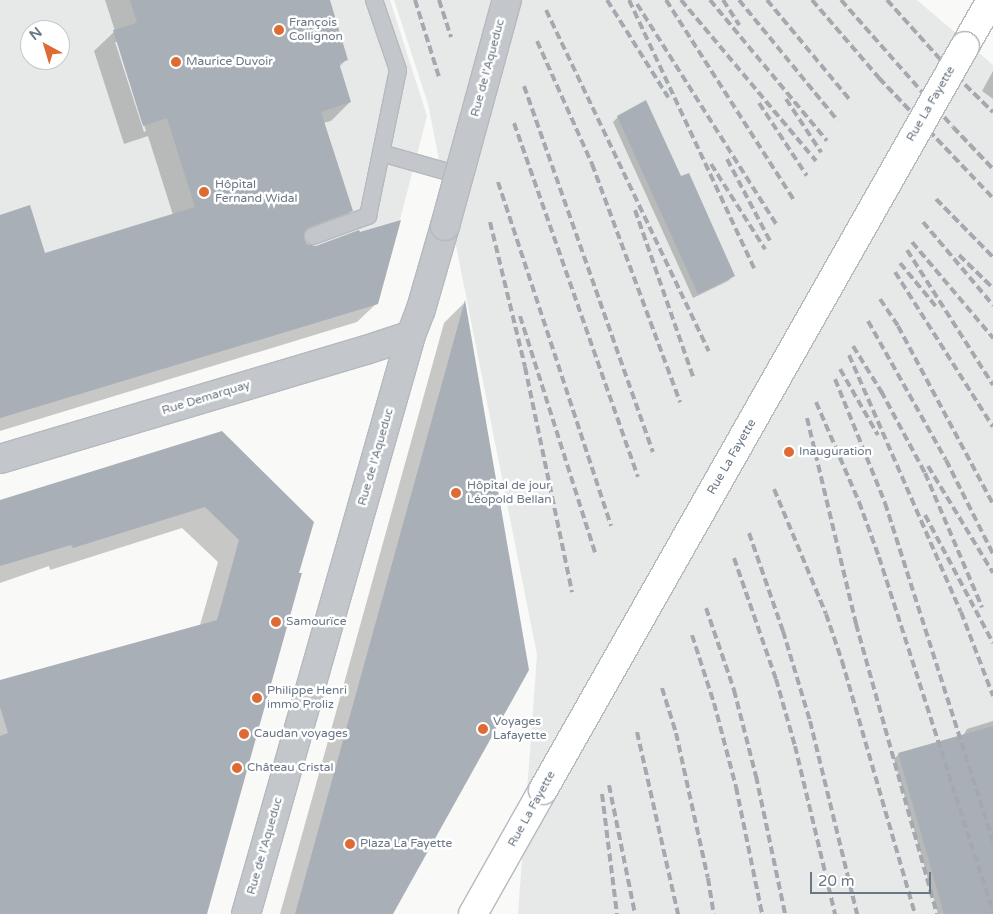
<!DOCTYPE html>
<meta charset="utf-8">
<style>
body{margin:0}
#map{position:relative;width:993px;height:914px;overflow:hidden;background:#f9f9f7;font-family:"Varela Round",sans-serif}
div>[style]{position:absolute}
.built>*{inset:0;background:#e7e8e8}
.shadow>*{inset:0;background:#0003}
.building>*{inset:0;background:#a8afb6}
.roads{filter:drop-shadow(1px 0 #b5babf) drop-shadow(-1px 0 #b5babf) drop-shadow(0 1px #b5babf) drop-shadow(0 -1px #b5babf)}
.lane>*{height:16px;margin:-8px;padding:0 8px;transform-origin:8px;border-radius:8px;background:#c3c6ca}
.street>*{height:28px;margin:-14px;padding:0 14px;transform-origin:14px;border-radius:14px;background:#c3c6ca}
.secondary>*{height:28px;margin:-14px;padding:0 14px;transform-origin:14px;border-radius:14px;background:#fff}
.rail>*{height:4px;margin-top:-2px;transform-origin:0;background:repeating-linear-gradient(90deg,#a4a9b0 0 8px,transparent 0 12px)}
.bridges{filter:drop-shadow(1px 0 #b5babf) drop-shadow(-1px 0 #b5babf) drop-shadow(0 1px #b5babf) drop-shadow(0 -1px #b5babf)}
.street-bridge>*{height:28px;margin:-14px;padding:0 14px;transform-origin:14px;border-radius:14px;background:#c3c6ca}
.secondary-bridge>*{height:28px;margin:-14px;padding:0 14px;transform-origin:14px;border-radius:14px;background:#fff}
.dots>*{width:14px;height:14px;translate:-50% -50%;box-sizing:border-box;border:2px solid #fff;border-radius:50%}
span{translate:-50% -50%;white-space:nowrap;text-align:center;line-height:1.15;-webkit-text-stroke:5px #fff;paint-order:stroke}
.poi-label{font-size:12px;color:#6a7787}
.left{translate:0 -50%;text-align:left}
.street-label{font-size:12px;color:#6a7787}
.north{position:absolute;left:20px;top:20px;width:50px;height:50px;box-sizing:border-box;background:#fff;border:1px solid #c3c9cf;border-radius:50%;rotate:321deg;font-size:14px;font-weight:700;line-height:20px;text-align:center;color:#6a7787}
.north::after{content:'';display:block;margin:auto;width:18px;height:22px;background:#de6b33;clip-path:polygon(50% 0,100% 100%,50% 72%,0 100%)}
.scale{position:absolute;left:810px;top:872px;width:121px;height:22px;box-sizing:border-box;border:2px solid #6a7787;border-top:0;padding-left:6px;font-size:15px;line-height:18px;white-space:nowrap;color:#6a7787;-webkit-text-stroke:4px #fff;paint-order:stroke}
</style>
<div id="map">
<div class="built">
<i style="clip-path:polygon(evenodd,0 0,390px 0,427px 116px,378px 304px,0 418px,0 0,30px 30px,60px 30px,60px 60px,30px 60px,30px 30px)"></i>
<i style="clip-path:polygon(394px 0,917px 0,993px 65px,993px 914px,518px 914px,537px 655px,428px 104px)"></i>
</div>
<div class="shadow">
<i style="clip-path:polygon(evenodd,105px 0,328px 0,347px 59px,339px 67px,350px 102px,331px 121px,323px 123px,351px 211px,332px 230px,303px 240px,377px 303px,357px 322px,0 431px,0 216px,44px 255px,173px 215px,148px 136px,124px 144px,94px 51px,115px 31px,105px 0,115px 42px,118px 42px,146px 131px,144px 132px,115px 42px)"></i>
<i style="clip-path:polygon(993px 71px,993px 99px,982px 91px)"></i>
<i style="clip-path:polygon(618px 117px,681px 178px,733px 276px,728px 281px,693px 298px,613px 122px)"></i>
<i style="clip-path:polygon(464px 303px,391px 914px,280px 914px,444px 323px)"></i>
<i style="clip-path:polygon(222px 433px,312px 522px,206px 914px,0 914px,0 681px,200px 625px,218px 562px,182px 528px,50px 570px,49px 566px,0 583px,0 501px)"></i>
<i style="clip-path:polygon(993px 721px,993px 914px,938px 914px,894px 759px,899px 754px,963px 736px,967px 729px)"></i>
</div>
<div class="building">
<i style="clip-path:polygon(130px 0,330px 0,348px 60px,339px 63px,351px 102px,321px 112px,353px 211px,309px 227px,305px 230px,304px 239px,307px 244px,316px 246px,359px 230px,360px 232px,401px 220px,378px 304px,0 418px,0 215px,30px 205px,45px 253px,195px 207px,167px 118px,143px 126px,113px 30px,137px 23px)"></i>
<i style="clip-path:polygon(646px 100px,681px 176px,689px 173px,735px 276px,698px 294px,617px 116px)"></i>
<i style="clip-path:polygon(465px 300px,529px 670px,393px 914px,295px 914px)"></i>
<i style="clip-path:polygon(222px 431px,314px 522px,299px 573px,302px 573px,207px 914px,0 914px,0 736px,8px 733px,0 707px,0 680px,217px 620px,239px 540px,205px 507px,73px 548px,71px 545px,0 566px,0 500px)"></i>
<i style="clip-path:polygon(993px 726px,993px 914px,944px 914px,898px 753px)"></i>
</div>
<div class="roads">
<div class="lane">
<i style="left:381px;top:153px;width:81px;rotate:15.8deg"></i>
<i style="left:313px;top:236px;width:59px;rotate:-20deg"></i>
<i style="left:368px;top:216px;width:149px;rotate:-78.4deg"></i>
<i style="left:398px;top:70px;width:74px;rotate:-108.9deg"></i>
</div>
<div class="street">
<i style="left:0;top:459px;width:382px;rotate:-16.6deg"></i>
<i style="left:366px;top:350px;width:47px;rotate:-18.4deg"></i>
<i style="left:246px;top:914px;width:602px;rotate:-74.09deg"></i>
<i style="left:411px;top:335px;width:28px;rotate:-69deg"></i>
<i style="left:421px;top:309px;width:86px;rotate:-73.9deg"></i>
</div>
<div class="secondary">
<i style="left:965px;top:46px;width:53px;rotate:-60.5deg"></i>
<i style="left:473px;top:914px;width:142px;rotate:-60.6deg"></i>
</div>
</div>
<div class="rail">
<i style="left:415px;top:0;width:81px;rotate:72.7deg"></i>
<i style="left:439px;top:0;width:39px;rotate:72deg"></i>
<i style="left:607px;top:0;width:115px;rotate:57.8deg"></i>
<i style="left:629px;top:0;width:296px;rotate:65deg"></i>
<i style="left:666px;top:0;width:237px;rotate:57.4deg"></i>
<i style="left:681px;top:0;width:210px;rotate:50deg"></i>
<i style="left:710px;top:0;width:183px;rotate:50.3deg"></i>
<i style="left:723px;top:0;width:30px;rotate:57deg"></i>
<i style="left:739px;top:0;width:156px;rotate:50.7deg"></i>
<i style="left:767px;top:0;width:130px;rotate:50.3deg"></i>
<i style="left:812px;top:0;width:103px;rotate:49.3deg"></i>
<i style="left:879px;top:78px;width:166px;rotate:46.5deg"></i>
<i style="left:841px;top:0;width:169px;rotate:48.6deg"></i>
<i style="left:953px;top:127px;width:58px;rotate:46.4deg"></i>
<i style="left:887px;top:0;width:91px;rotate:48.1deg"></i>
<i style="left:948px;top:68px;width:63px;rotate:44.4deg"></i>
<i style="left:637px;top:4px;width:264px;rotate:57.7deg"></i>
<i style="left:546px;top:10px;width:378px;rotate:64.5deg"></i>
<i style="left:537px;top:41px;width:135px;rotate:65.9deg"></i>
<i style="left:592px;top:164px;width:254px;rotate:69.7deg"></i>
<i style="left:524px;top:86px;width:388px;rotate:70.6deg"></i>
<i style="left:786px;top:99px;width:64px;rotate:56.6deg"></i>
<i style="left:759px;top:103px;width:87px;rotate:56.7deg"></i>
<i style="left:514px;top:123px;width:375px;rotate:70.7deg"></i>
<i style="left:727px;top:159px;width:93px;rotate:62.3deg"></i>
<i style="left:711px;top:164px;width:101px;rotate:57.6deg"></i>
<i style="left:498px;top:182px;width:362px;rotate:71.8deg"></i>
<i style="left:936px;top:199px;width:81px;rotate:45.5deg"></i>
<i style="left:635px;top:210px;width:177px;rotate:70.8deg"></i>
<i style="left:490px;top:222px;width:149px;rotate:76.4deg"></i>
<i style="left:525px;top:367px;width:230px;rotate:78.2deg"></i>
<i style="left:923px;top:222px;width:109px;rotate:49.9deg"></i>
<i style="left:912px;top:242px;width:126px;rotate:49.8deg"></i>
<i style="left:907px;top:250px;width:160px;rotate:57.5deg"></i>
<i style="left:959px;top:255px;width:47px;rotate:44.1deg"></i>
<i style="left:900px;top:263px;width:60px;rotate:50.4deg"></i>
<i style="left:895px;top:272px;width:183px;rotate:57.7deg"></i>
<i style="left:880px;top:299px;width:32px;rotate:56deg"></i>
<i style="left:898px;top:326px;width:202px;rotate:61.9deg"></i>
<i style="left:520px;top:316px;width:248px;rotate:72.4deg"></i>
<i style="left:868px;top:321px;width:159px;rotate:60.7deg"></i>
<i style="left:946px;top:460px;width:105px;rotate:63.4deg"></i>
<i style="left:853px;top:346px;width:59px;rotate:58.2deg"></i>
<i style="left:849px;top:355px;width:280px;rotate:66.5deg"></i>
<i style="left:961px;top:612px;width:90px;rotate:69.1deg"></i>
<i style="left:840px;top:369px;width:76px;rotate:60.1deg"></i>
<i style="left:835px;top:379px;width:134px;rotate:68deg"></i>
<i style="left:885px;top:503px;width:356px;rotate:72.3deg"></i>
<i style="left:881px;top:391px;width:93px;rotate:61.8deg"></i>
<i style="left:925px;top:473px;width:146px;rotate:67deg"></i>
<i style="left:816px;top:402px;width:109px;rotate:66.7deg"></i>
<i style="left:859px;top:502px;width:59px;rotate:70deg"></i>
<i style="left:879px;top:557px;width:374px;rotate:72.2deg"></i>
<i style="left:807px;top:418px;width:212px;rotate:76.6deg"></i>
<i style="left:856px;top:624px;width:301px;rotate:74.4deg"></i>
<i style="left:928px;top:466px;width:125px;rotate:58.7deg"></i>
<i style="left:774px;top:489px;width:135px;rotate:67.4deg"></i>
<i style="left:826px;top:614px;width:50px;rotate:71.2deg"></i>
<i style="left:842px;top:661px;width:263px;rotate:73.9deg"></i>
<i style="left:925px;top:515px;width:145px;rotate:62deg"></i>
<i style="left:749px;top:533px;width:104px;rotate:70.9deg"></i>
<i style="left:783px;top:631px;width:94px;rotate:73.3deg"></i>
<i style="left:810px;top:721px;width:199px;rotate:76.3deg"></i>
<i style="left:734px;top:558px;width:128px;rotate:70.9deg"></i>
<i style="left:776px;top:679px;width:70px;rotate:74.2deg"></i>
<i style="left:795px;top:746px;width:173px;rotate:76.6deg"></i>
<i style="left:706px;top:608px;width:87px;rotate:71.1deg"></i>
<i style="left:734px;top:690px;width:89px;rotate:75.7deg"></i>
<i style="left:756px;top:776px;width:141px;rotate:78.1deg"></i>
<i style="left:692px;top:635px;width:71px;rotate:72.1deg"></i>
<i style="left:714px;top:703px;width:87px;rotate:75.3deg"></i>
<i style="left:736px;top:787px;width:130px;rotate:78.4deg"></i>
<i style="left:662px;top:688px;width:47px;rotate:72.7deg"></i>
<i style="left:676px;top:733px;width:148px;rotate:77.6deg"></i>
<i style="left:708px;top:878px;width:36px;rotate:81deg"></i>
<i style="left:637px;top:732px;width:187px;rotate:77.3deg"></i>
<i style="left:609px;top:785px;width:132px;rotate:78.6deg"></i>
<i style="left:602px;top:794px;width:121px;rotate:82.9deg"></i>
</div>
<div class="bridges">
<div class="street-bridge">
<i style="left:445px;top:226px;width:234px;rotate:-74.7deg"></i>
</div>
<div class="secondary-bridge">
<i style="left:543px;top:790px;width:855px;rotate:-60.44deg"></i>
</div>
</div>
<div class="dots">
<i style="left:279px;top:30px;background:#de6b33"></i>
<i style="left:176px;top:62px;background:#de6b33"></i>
<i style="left:204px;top:192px;background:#de6b33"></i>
<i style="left:789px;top:452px;background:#de6b33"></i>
<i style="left:456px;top:493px;background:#de6b33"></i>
<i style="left:276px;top:622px;background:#de6b33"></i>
<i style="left:257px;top:698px;background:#de6b33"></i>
<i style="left:483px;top:729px;background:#de6b33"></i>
<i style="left:244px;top:734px;background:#de6b33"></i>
<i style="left:237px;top:768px;background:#de6b33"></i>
<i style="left:350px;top:844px;background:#de6b33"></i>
</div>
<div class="poi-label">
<span class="left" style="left:289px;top:30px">François<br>Collignon</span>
<span class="left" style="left:186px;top:62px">Maurice Duvoir</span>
<span class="left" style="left:215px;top:192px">Hôpital<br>Fernand Widal</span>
<span class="left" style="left:799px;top:452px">Inauguration</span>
<span class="left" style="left:467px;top:493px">Hôpital de jour<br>Léopold Bellan</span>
<span class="left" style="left:286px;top:622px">Samourïce</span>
<span class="left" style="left:267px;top:698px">Philippe Henri<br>immo Proliz</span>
<span class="left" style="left:493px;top:729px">Voyages<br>Lafayette</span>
<span class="left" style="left:254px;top:734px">Caudan voyages</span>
<span class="left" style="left:247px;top:768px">Château Cristal</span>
<span class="left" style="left:360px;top:844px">Plaza La Fayette</span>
</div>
<div class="street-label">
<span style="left:488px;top:68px;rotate:-75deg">Rue de l'Aqueduc</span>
<span style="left:931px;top:104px;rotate:-60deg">Rue La Fayette</span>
<span style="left:206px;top:398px;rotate:-17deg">Rue Demarquay</span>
<span style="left:376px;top:457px;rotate:-74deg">Rue de l'Aqueduc</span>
<span style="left:732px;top:457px;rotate:-60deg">Rue La Fayette</span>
<span style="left:532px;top:809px;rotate:-61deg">Rue La Fayette</span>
<span style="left:265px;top:846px;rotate:-74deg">Rue de l'Aqueduc</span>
</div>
<div class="north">N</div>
<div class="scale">20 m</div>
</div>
